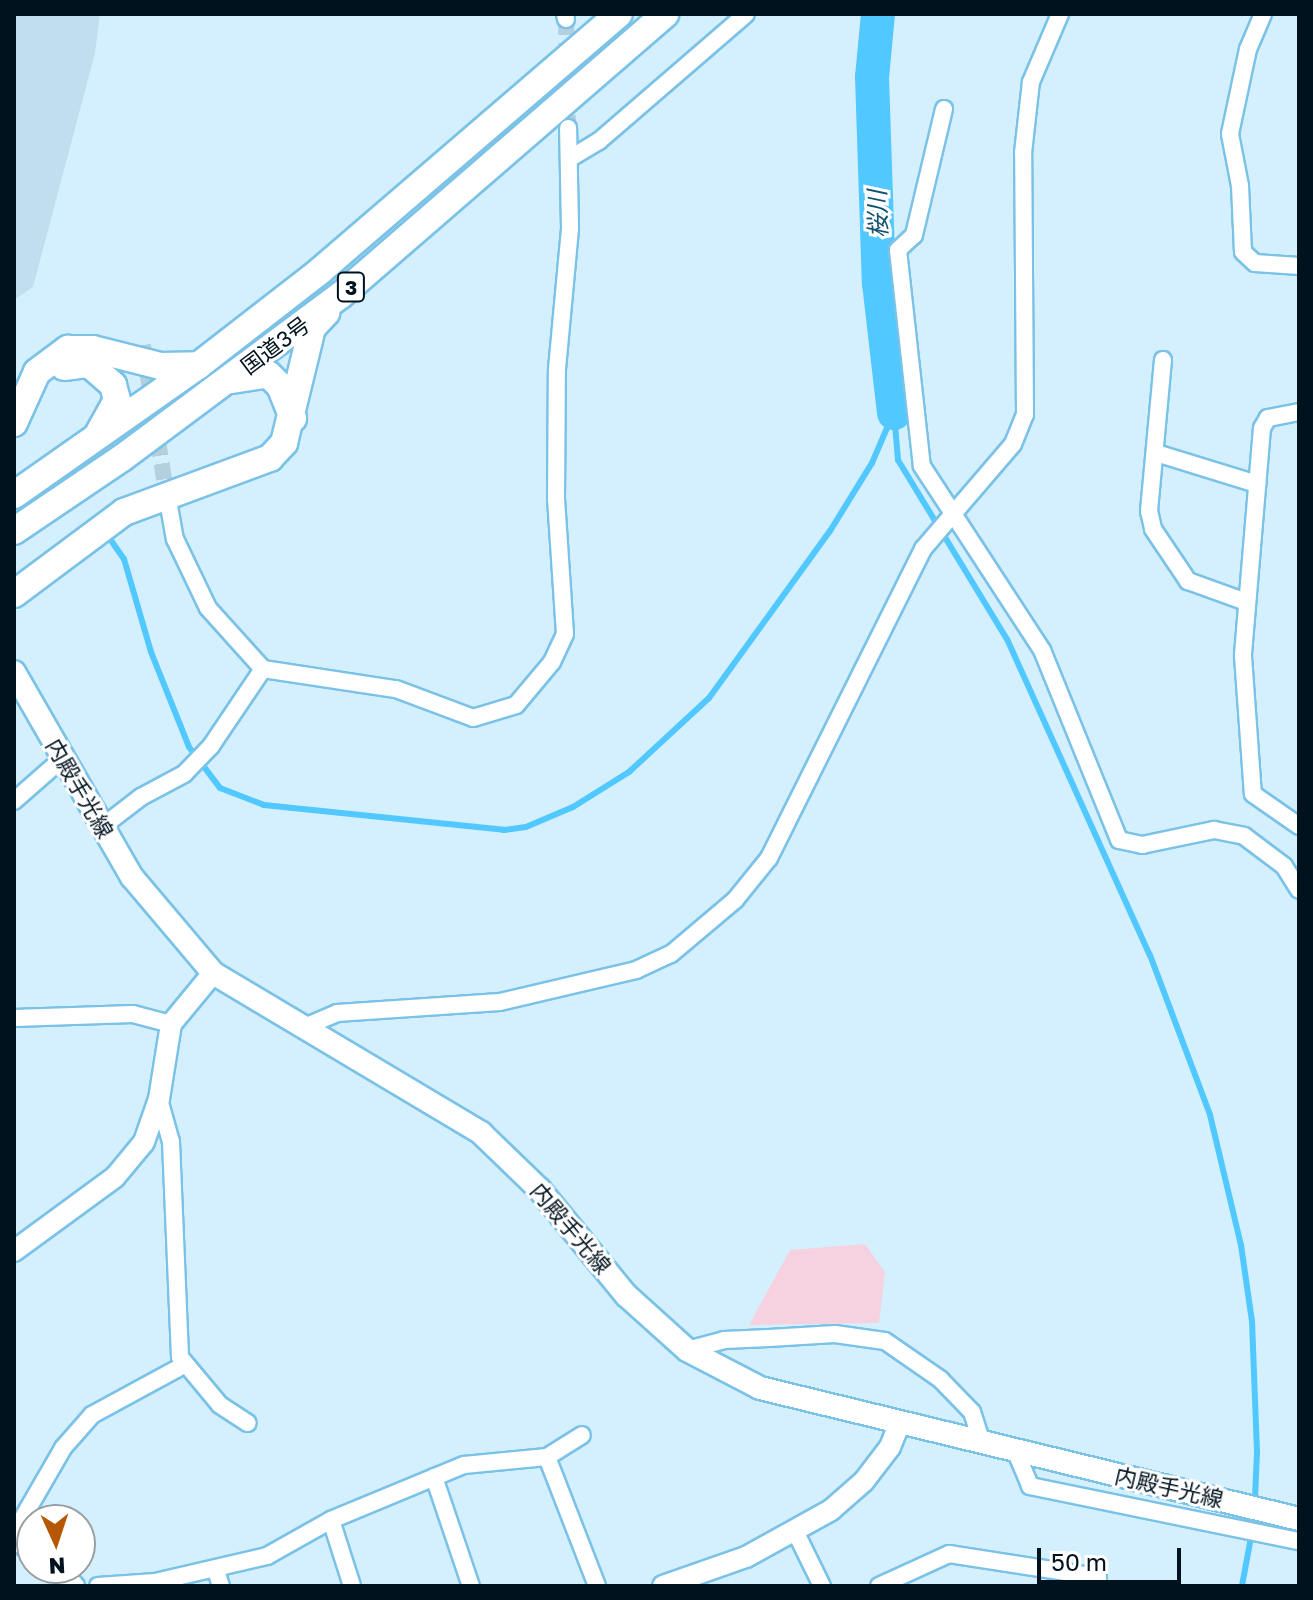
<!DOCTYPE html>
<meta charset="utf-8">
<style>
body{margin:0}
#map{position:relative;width:1313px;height:1600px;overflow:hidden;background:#d4f0ff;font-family:"Golos Text","Noto Sans JP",sans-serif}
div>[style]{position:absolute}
.built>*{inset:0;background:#c1deef}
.green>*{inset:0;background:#f6d2e1}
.stream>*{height:6px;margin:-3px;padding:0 3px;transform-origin:3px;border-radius:3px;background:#51c8ff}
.river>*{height:34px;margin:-17px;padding:0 17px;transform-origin:17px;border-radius:17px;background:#51c8ff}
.minor-tunnel>*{height:16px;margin-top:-8px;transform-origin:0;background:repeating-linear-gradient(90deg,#b4cfdd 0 16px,transparent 0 24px)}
.roads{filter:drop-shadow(2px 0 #7bc2e7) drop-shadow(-2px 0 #7bc2e7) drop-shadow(0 2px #7bc2e7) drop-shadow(0 -2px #7bc2e7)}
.minor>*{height:16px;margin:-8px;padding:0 8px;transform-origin:8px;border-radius:8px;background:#fff}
.tertiary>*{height:20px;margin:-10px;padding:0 10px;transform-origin:10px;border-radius:10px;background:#fff}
.secondary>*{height:22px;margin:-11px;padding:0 11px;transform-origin:11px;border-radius:11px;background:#fff}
.trunk>*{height:26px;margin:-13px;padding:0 13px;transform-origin:13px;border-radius:13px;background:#fff}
span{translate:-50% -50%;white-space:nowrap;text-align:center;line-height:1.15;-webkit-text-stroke:6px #fff;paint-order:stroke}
.shield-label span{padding:2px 6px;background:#fff;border:2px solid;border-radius:6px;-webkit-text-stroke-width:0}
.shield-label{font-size:20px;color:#00121d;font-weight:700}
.street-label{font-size:22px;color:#00121d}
.water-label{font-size:24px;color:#11536f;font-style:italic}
.frame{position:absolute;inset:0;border:16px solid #00121d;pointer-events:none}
.north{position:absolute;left:16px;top:1504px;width:80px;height:80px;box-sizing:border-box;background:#fff;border:2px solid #99a0a5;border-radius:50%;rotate:177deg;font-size:22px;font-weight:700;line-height:32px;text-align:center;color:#00121d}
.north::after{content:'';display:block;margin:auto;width:28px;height:36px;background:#b55705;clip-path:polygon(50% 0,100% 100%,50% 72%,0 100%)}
.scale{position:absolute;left:1037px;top:1548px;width:144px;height:36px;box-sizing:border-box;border:4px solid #00121d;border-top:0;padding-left:10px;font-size:24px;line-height:28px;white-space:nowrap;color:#00121d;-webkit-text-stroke:6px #fff;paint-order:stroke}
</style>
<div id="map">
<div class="built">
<i style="clip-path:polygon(14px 14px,100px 14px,95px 53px,33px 287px,14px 300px)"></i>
</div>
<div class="green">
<i style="clip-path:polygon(865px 1244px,885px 1272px,879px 1323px,749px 1325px,790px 1250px)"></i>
</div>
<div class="stream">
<i style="left:894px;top:413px;width:47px;rotate:85.1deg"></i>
<i style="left:898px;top:460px;width:210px;rotate:58.7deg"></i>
<i style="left:1007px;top:639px;width:347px;rotate:65.7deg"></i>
<i style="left:1150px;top:955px;width:171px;rotate:69.4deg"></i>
<i style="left:1210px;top:1115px;width:134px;rotate:76.6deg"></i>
<i style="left:1241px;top:1245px;width:77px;rotate:81.8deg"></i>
<i style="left:1252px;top:1321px;width:131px;rotate:87.8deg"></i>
<i style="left:1257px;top:1452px;width:69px;rotate:92.5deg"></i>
<i style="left:1254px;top:1521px;width:66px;rotate:100.5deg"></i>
<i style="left:110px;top:539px;width:24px;rotate:55deg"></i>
<i style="left:124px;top:559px;width:97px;rotate:73.8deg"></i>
<i style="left:151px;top:652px;width:102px;rotate:68.2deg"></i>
<i style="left:189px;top:747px;width:51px;rotate:52.9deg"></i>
<i style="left:220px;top:788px;width:47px;rotate:21.1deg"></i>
<i style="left:264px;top:805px;width:241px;rotate:5.9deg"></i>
<i style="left:504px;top:830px;width:22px;rotate:-8deg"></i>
<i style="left:526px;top:827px;width:51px;rotate:-23.1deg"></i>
<i style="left:573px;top:807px;width:66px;rotate:-32deg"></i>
<i style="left:629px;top:772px;width:109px;rotate:-42.8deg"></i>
<i style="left:709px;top:698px;width:206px;rotate:-54.1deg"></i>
<i style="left:830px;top:531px;width:80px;rotate:-58.3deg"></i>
<i style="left:872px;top:463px;width:53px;rotate:-66.8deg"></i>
</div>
<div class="river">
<i style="left:878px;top:14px;width:63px;rotate:95.4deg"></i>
<i style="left:872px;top:77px;width:206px;rotate:88.1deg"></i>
<i style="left:879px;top:283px;width:131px;rotate:83.4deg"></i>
</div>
<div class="minor-tunnel">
<i style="left:566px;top:19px;width:109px;rotate:88.9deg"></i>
<i style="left:143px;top:345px;width:162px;rotate:81.1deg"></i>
</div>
<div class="roads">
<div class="minor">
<i style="left:565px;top:14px;width:5px;rotate:79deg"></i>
<i style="left:1263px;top:14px;width:38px;rotate:113deg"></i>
<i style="left:1248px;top:49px;width:87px;rotate:102deg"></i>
<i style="left:1230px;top:134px;width:53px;rotate:79.1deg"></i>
<i style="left:1240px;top:186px;width:66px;rotate:87.4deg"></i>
<i style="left:1243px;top:252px;width:16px;rotate:43deg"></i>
<i style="left:1255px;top:263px;width:44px;rotate:3.9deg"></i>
<i style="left:944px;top:109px;width:130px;rotate:103.4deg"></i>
<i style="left:914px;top:235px;width:22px;rotate:137deg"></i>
<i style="left:898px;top:250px;width:217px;rotate:83.7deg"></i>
<i style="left:922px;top:466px;width:220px;rotate:56.9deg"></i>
<i style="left:1042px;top:650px;width:205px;rotate:67.9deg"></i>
<i style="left:1119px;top:840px;width:24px;rotate:12deg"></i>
<i style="left:1142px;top:845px;width:74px;rotate:-11.8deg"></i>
<i style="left:1214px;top:830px;width:31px;rotate:11deg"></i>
<i style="left:1244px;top:836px;width:50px;rotate:36.9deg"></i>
<i style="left:1284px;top:866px;width:28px;rotate:58deg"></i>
<i style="left:569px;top:159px;width:35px;rotate:-31deg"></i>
<i style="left:599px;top:141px;width:194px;rotate:-40.8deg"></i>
<i style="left:1163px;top:360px;width:152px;rotate:95.3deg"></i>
<i style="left:1149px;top:511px;width:18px;rotate:77deg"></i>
<i style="left:1153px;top:529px;width:63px;rotate:56.1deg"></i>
<i style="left:1188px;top:581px;width:62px;rotate:19.9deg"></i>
<i style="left:1299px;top:412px;width:32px;rotate:169deg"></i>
<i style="left:1268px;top:418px;width:12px;rotate:121deg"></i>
<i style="left:1262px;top:428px;width:229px;rotate:94.8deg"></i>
<i style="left:1243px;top:656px;width:138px;rotate:85.9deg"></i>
<i style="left:1253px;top:794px;width:56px;rotate:34.8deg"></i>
<i style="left:1156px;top:453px;width:106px;rotate:17.1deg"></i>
<i style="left:169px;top:506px;width:34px;rotate:80deg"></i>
<i style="left:175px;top:539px;width:76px;rotate:64.4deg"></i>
<i style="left:208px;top:608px;width:82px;rotate:48deg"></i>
<i style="left:263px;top:669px;width:134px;rotate:8.6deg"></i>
<i style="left:396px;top:689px;width:82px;rotate:20.6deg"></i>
<i style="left:473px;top:718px;width:45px;rotate:-16.8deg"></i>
<i style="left:516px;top:705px;width:56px;rotate:-50.1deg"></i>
<i style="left:552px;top:662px;width:31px;rotate:-65deg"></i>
<i style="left:565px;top:634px;width:135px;rotate:-93.8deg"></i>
<i style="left:556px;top:499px;width:130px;rotate:-89.6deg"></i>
<i style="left:557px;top:369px;width:142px;rotate:-84.7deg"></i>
<i style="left:570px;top:228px;width:100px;rotate:-91.1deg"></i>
<i style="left:14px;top:801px;width:64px;rotate:-41.2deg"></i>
<i style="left:102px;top:827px;width:49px;rotate:-37.6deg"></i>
<i style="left:141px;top:797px;width:49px;rotate:-28.1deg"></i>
<i style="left:184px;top:774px;width:39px;rotate:-46deg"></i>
<i style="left:211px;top:746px;width:93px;rotate:-56deg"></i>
<i style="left:14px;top:1018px;width:119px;rotate:-1.9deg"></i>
<i style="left:133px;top:1014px;width:39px;rotate:15deg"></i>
<i style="left:302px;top:1028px;width:38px;rotate:-23deg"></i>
<i style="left:337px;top:1013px;width:163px;rotate:-3.9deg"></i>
<i style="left:500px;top:1002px;width:140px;rotate:-13.2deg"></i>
<i style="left:636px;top:970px;width:38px;rotate:-25deg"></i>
<i style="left:671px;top:954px;width:84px;rotate:-40.2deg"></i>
<i style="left:735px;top:900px;width:54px;rotate:-51deg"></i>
<i style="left:769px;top:858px;width:345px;rotate:-63.5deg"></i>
<i style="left:923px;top:549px;width:138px;rotate:-49.4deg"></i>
<i style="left:1013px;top:444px;width:31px;rotate:-68deg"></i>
<i style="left:1025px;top:415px;width:262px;rotate:-90.4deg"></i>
<i style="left:1023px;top:153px;width:71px;rotate:-83.6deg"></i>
<i style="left:1031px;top:82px;width:74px;rotate:-66.9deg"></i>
<i style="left:159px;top:1099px;width:45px;rotate:74.4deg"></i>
<i style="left:171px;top:1142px;width:215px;rotate:87.6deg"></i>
<i style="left:180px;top:1357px;width:62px;rotate:50.2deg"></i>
<i style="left:220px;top:1405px;width:33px;rotate:33deg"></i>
<i style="left:687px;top:1350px;width:38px;rotate:-15deg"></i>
<i style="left:724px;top:1340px;width:45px;rotate:-2.5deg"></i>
<i style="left:769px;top:1338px;width:66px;rotate:-3.5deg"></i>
<i style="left:835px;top:1334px;width:50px;rotate:8deg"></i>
<i style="left:885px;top:1341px;width:67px;rotate:34.6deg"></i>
<i style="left:940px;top:1379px;width:46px;rotate:45.9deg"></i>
<i style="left:972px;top:1412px;width:32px;rotate:72deg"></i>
<i style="left:1015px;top:1450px;width:39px;rotate:67deg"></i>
<i style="left:1030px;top:1486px;width:275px;rotate:11.6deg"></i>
<i style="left:547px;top:1457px;width:138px;rotate:68.8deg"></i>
<i style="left:434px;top:1477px;width:115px;rotate:71.3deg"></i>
<i style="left:331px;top:1520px;width:69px;rotate:72.3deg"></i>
<i style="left:14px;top:1533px;width:98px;rotate:-60deg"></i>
<i style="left:63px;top:1448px;width:44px;rotate:-48.7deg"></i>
<i style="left:92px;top:1415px;width:105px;rotate:-28.5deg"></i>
<i style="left:796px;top:1533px;width:59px;rotate:63.9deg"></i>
<i style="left:216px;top:1570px;width:17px;rotate:73deg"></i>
<i style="left:98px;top:1586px;width:57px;rotate:-4deg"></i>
<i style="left:155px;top:1582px;width:115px;rotate:-13.1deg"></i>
<i style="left:267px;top:1556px;width:73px;rotate:-29.4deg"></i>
<i style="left:331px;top:1520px;width:144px;rotate:-22.5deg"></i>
<i style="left:464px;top:1465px;width:83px;rotate:-5.5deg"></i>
<i style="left:547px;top:1457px;width:41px;rotate:-32.2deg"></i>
<i style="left:879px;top:1586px;width:77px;rotate:-24.6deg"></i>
<i style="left:949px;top:1554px;width:151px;rotate:8.8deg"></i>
<i style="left:1098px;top:1577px;width:9px;rotate:96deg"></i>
</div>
<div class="tertiary">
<i style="left:14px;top:1251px;width:125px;rotate:-36.2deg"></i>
<i style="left:115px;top:1177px;width:45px;rotate:-50.4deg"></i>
<i style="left:144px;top:1142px;width:46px;rotate:-70.8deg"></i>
<i style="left:159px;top:1099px;width:76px;rotate:-80.9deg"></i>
<i style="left:171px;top:1024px;width:66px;rotate:-50.5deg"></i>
<i style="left:14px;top:1538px;width:22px;rotate:36deg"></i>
<i style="left:54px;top:1568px;width:27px;rotate:42deg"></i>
<i style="left:663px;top:1586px;width:88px;rotate:-19.3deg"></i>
<i style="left:746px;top:1557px;width:97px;rotate:-28.9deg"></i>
<i style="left:831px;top:1510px;width:44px;rotate:-41.3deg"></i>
<i style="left:864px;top:1481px;width:43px;rotate:-52.6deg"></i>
<i style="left:890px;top:1447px;width:27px;rotate:-68deg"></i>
</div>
<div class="secondary">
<i style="left:14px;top:672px;width:237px;rotate:60.1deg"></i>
<i style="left:132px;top:877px;width:126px;rotate:49.8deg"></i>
<i style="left:213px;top:973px;width:312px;rotate:30.8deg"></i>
<i style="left:481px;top:1133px;width:82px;rotate:44deg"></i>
<i style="left:540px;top:1190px;width:136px;rotate:50.7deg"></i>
<i style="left:626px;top:1295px;width:82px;rotate:42deg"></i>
<i style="left:687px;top:1350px;width:82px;rotate:27.5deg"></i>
<i style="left:760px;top:1388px;width:555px;rotate:13.66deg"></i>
</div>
<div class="trunk">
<i style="left:64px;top:367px;width:25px;rotate:-7deg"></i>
<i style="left:89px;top:364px;width:32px;rotate:41deg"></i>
<i style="left:113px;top:385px;width:16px;rotate:75deg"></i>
<i style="left:117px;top:400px;width:38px;rotate:119deg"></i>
<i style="left:232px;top:380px;width:36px;rotate:-9deg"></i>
<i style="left:268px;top:374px;width:17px;rotate:45deg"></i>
<i style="left:280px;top:386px;width:35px;rotate:68deg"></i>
<i style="left:14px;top:423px;width:56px;rotate:-65.7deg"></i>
<i style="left:37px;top:372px;width:39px;rotate:-37deg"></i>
<i style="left:68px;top:349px;width:25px"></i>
<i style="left:93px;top:349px;width:69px;rotate:14.2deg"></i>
<i style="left:160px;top:366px;width:39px;rotate:-1deg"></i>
<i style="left:14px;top:495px;width:226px;rotate:-35.1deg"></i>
<i style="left:199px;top:365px;width:153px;rotate:-37.8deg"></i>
<i style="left:320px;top:271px;width:394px;rotate:-40.7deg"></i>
<i style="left:14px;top:531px;width:130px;rotate:-34.1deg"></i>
<i style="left:122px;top:458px;width:273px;rotate:-36.7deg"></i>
<i style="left:341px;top:295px;width:429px;rotate:-40.9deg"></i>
<i style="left:14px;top:594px;width:137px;rotate:-36.7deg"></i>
<i style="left:124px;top:512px;width:156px;rotate:-20.3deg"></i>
<i style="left:270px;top:458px;width:21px;rotate:-47deg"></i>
<i style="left:284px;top:443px;width:118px;rotate:-76.3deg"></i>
<i style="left:312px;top:328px;width:21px;rotate:-47deg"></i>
</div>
</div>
<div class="shield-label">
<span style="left:351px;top:287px">3</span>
</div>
<div class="street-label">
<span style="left:275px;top:345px;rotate:-37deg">国道3号</span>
<span style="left:80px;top:788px;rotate:60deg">内殿手光線</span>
<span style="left:571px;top:1228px;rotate:50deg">内殿手光線</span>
<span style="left:1169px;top:1487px;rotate:13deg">内殿手光線</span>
</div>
<div class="water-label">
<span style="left:877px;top:214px;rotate:-92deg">桜川</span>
</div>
<div class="frame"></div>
<div class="north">N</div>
<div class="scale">50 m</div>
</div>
